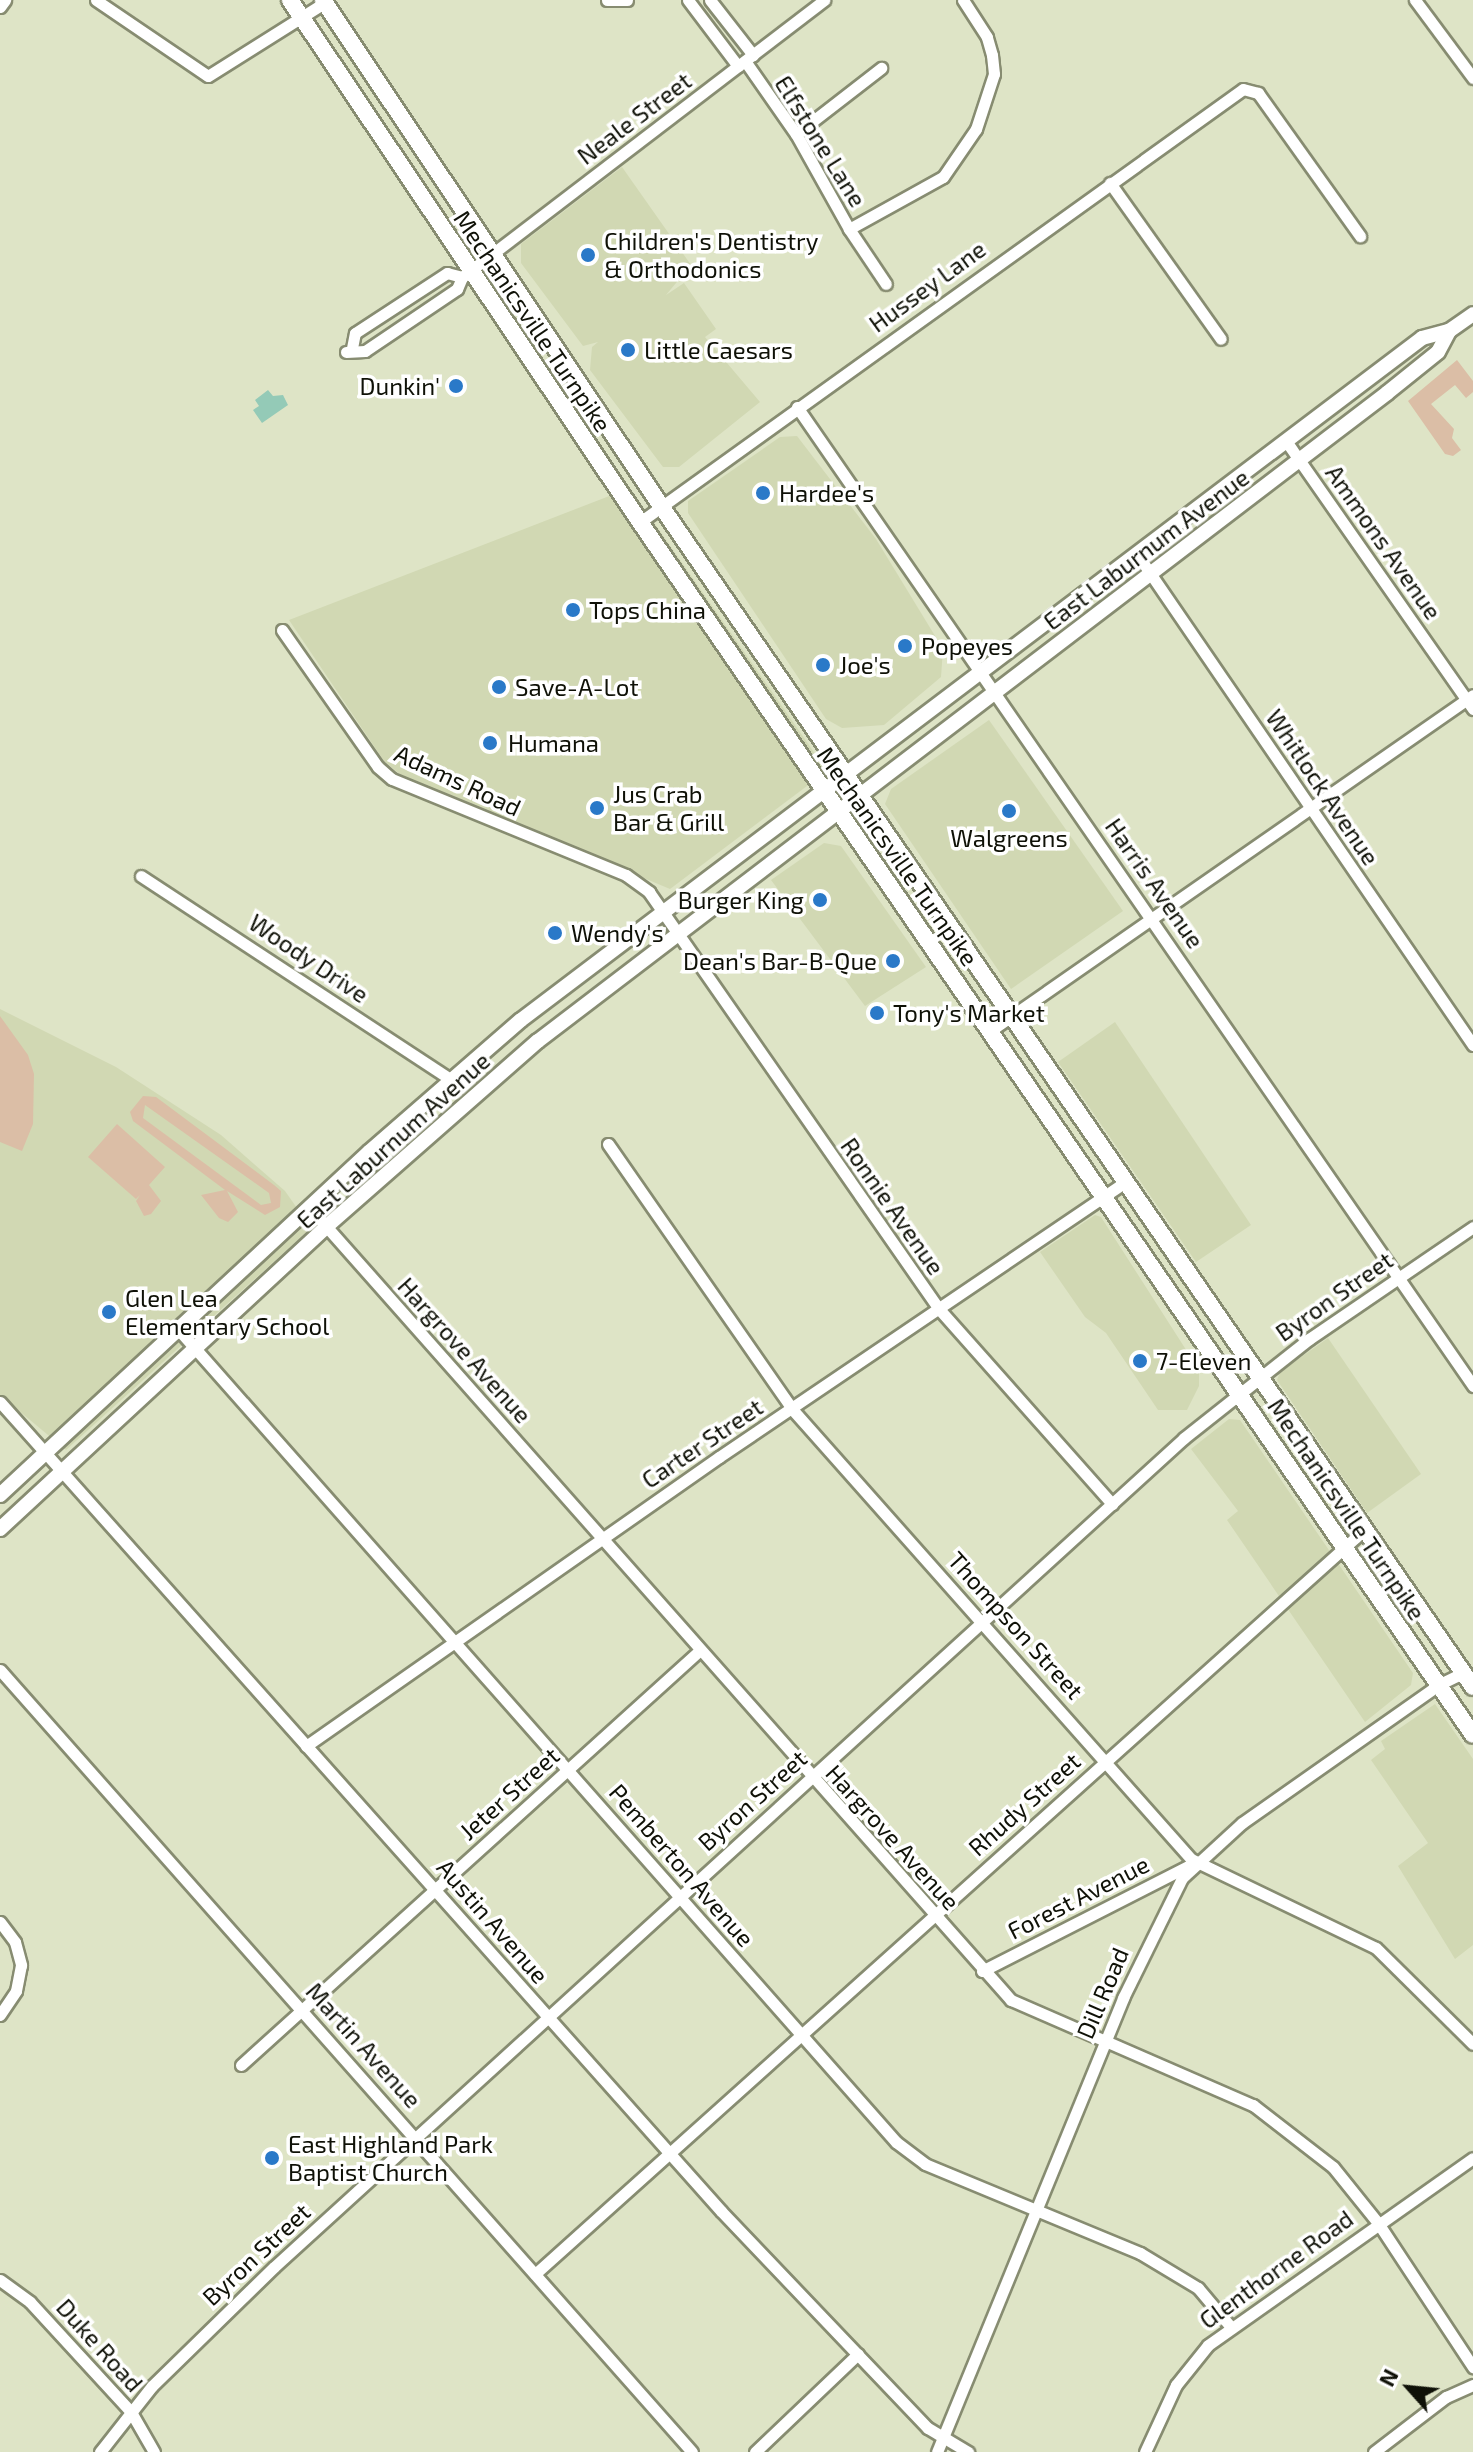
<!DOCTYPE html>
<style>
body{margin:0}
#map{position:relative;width:1473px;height:2452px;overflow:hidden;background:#dee4c6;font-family:"Exo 2",sans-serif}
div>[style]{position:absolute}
.built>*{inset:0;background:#d1d8b3}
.green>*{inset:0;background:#dbbea6}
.water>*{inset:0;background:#94cab7}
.roads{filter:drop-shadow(2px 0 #878c71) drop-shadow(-2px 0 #878c71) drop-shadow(0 2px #878c71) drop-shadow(0 -2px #878c71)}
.minor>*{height:11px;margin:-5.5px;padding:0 5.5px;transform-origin:5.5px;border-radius:5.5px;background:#fff}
.major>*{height:14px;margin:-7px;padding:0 7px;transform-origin:7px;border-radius:7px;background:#fff}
.highway>*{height:16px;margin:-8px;padding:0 8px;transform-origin:8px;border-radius:8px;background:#fff}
.dots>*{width:22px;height:22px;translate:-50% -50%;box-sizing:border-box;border:4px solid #fff;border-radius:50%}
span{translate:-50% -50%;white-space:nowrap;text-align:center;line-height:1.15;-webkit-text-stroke:7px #fff;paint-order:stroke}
.street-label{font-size:24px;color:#0f1107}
.poi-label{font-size:24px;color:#0f1107}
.left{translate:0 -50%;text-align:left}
.right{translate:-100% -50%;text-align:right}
.north{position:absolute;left:1369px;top:2348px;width:80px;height:80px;-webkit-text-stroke:6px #fff;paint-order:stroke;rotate:297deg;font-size:22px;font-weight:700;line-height:32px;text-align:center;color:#0f1107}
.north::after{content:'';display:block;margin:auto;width:28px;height:36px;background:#0f1107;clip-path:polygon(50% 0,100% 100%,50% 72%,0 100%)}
</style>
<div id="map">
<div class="built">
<i style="clip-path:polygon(622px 167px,691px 265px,666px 295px,684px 283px,716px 329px,705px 337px,760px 402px,679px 467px,663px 467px,590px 370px,592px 347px,598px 342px,583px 346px,521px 263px,521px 244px)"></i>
<i style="clip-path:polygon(797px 436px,876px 539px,943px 649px,941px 677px,884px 725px,842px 728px,826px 719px,688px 513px,688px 501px,780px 437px)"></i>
<i style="clip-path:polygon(630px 488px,827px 771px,670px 889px,403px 777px,384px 761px,289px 620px)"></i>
<i style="clip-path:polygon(989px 720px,1123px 911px,1011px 989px,885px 804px,891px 789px)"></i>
<i style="clip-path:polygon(824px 843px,841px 846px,926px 967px,865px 1006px,771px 880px)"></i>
<i style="clip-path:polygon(0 1009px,116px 1067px,221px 1135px,285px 1191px,311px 1228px,66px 1450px,0 1395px)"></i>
<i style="clip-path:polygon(1115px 1022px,1251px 1225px,1196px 1262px,1058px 1062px)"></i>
<i style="clip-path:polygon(1095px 1215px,1101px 1217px,1199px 1370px,1199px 1386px,1187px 1410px,1158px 1410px,1106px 1333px,1085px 1317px,1040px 1252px)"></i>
<i style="clip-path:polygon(1328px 1338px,1421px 1474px,1367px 1513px,1277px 1380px,1280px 1372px)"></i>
<i style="clip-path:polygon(1229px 1419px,1240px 1420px,1413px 1673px,1411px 1685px,1365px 1722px,1227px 1520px,1238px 1511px,1191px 1449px)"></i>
<i style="clip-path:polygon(1435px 1704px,1473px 1759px,1473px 1945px,1455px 1959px,1398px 1866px,1428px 1843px,1371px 1760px,1385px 1749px,1381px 1741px)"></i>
</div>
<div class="green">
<i style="clip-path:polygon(1457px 360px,1473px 381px,1473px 392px,1466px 398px,1455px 385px,1431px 404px,1454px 429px,1452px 438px,1461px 450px,1453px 456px,1445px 454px,1408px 401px)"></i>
<i style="clip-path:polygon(0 1016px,28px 1055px,34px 1074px,33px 1124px,22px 1151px,0 1142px)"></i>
<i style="clip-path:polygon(evenodd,143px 1096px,156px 1097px,274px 1185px,281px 1191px,280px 1207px,265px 1215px,227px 1191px,238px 1212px,228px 1222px,219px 1218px,201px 1195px,225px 1190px,133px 1121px,130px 1112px,143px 1096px,145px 1105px,269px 1193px,271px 1203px,261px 1205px,143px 1118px,145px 1105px)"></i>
<i style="clip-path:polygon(117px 1124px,165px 1167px,149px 1185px,161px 1201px,151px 1214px,144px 1216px,136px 1201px,140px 1195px,136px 1199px,88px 1157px)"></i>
</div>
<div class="water">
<i style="clip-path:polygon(268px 390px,273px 396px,283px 395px,288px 405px,262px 423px,253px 410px,259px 406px,255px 400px)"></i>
</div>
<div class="roads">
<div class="minor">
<i style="left:96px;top:0;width:135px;rotate:34.2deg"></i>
<i style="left:208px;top:76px;width:137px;rotate:-32.2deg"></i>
<i style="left:607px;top:0;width:20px"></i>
<i style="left:688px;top:0;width:83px;rotate:52.9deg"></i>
<i style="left:710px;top:0;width:70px;rotate:52deg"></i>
<i style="left:1415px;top:0;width:97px;rotate:53.4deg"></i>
<i style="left:0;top:7px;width:9px;rotate:-54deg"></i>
<i style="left:745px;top:61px;width:89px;rotate:55.1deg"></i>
<i style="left:796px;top:134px;width:109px;rotate:60.8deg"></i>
<i style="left:849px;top:229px;width:107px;rotate:-29deg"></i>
<i style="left:943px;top:177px;width:58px;rotate:-55.5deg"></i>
<i style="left:976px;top:129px;width:58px;rotate:-71.9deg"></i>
<i style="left:994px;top:74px;width:19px;rotate:-96deg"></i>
<i style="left:992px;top:55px;width:19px;rotate:-106deg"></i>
<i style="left:987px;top:37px;width:44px;rotate:-123deg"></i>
<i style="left:796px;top:134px;width:108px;rotate:-37.8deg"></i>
<i style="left:1110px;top:183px;width:191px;rotate:54.6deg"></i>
<i style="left:849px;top:229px;width:66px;rotate:56.1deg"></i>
<i style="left:352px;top:348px;width:15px;rotate:-79deg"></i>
<i style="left:355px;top:333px;width:110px;rotate:-33.1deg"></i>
<i style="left:447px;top:273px;width:16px;rotate:15deg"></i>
<i style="left:346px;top:352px;width:19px;rotate:-3deg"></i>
<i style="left:365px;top:351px;width:111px;rotate:-34deg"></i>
<i style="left:457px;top:289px;width:13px;rotate:-67deg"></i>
<i style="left:462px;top:277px;width:456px;rotate:-37.4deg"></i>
<i style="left:797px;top:407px;width:1190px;rotate:55.37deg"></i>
<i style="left:1286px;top:441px;width:327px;rotate:55.1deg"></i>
<i style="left:640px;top:522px;width:742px;rotate:-35.68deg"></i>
<i style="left:1243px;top:89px;width:16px;rotate:15deg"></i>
<i style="left:1258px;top:93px;width:176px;rotate:54.5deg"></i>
<i style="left:1137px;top:554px;width:595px;rotate:55.62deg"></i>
<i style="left:282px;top:630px;width:167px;rotate:55deg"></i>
<i style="left:378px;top:767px;width:18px;rotate:41deg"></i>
<i style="left:392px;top:779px;width:253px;rotate:22.3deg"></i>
<i style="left:626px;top:875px;width:29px;rotate:36deg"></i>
<i style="left:649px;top:892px;width:508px;rotate:55.18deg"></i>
<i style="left:939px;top:1309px;width:261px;rotate:48.4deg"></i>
<i style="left:141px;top:876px;width:370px;rotate:33.3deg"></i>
<i style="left:990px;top:1031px;width:588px;rotate:-34.82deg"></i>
<i style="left:608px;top:1144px;width:323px;rotate:55.2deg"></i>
<i style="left:792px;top:1409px;width:601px;rotate:48.44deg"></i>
<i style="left:1191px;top:1859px;width:205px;rotate:25.7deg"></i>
<i style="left:1376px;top:1948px;width:136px;rotate:44.7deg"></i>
<i style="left:310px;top:1208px;width:1058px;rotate:48.49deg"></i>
<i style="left:1011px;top:2000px;width:264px;rotate:23.5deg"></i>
<i style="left:1253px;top:2105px;width:101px;rotate:37.8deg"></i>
<i style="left:1333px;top:2167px;width:72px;rotate:51.2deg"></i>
<i style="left:1378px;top:2223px;width:173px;rotate:56.6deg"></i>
<i style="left:178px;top:1329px;width:1085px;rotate:48.55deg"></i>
<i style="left:896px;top:2142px;width:36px;rotate:37deg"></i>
<i style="left:925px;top:2164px;width:233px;rotate:22.5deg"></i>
<i style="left:1140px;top:2253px;width:68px;rotate:31.1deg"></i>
<i style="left:1198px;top:2288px;width:50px;rotate:49.9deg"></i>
<i style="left:0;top:1402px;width:1084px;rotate:48.29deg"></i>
<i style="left:721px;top:2211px;width:300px;rotate:46.4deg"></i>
<i style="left:928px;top:2428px;width:47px;rotate:31deg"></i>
<i style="left:0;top:1670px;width:1044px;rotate:48.49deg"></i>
<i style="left:306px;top:1746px;width:504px;rotate:-34.98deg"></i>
<i style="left:719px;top:1457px;width:493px;rotate:-34.1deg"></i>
<i style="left:0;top:1922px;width:25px;rotate:53deg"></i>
<i style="left:15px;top:1942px;width:24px;rotate:75deg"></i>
<i style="left:21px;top:1965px;width:26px;rotate:101deg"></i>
<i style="left:16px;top:1991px;width:29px;rotate:124deg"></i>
<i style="left:982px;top:1971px;width:231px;rotate:-27deg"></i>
<i style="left:241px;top:2065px;width:617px;rotate:-42.11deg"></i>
<i style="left:535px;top:2274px;width:1115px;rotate:-41.91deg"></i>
<i style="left:0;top:2280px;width:37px;rotate:36deg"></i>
<i style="left:30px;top:2302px;width:149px;rotate:47.4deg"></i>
<i style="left:131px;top:2412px;width:46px;rotate:60.1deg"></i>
<i style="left:100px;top:2452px;width:84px;rotate:-51.8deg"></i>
<i style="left:152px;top:2386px;width:170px;rotate:-44.3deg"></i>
<i style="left:274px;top:2267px;width:1231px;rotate:-42.33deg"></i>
<i style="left:1184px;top:1438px;width:159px;rotate:-38.4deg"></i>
<i style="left:1309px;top:1339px;width:199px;rotate:-34.3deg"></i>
<i style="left:755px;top:2452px;width:142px;rotate:-43.6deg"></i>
<i style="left:937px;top:2452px;width:491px;rotate:-67.7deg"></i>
<i style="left:1123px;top:1998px;width:134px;rotate:-63.8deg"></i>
<i style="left:1182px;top:1878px;width:81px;rotate:-42.5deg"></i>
<i style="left:1242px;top:1823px;width:240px;rotate:-35.1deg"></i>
<i style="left:1438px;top:1685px;width:28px;rotate:-26deg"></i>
<i style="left:1145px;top:2452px;width:74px;rotate:-65.2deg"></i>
<i style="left:1176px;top:2385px;width:51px;rotate:-51.3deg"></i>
<i style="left:1208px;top:2345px;width:324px;rotate:-35.2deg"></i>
<i style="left:1374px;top:2452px;width:91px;rotate:-37.4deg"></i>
<i style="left:1446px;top:2397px;width:30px;rotate:-24deg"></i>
</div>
<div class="major">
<i style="left:0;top:1495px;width:504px;rotate:-42.91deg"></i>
<i style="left:369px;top:1152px;width:201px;rotate:-41deg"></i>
<i style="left:521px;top:1020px;width:1130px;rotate:-37.12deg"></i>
<i style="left:1422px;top:338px;width:28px;rotate:-15deg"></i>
<i style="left:1449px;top:331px;width:29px;rotate:-35deg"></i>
<i style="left:0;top:1529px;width:444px;rotate:-42.8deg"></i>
<i style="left:326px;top:1227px;width:282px;rotate:-41.3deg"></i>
<i style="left:538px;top:1041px;width:1068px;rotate:-37.35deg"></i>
<i style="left:1387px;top:393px;width:65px;rotate:-38.8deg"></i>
<i style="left:1438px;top:352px;width:24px;rotate:-62deg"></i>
</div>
<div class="highway">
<i style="left:290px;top:0;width:628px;rotate:56.16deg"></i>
<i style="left:640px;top:522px;width:1471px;rotate:55.52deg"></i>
<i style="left:323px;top:0;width:609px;rotate:56.26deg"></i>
<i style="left:661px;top:506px;width:1433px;rotate:55.49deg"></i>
</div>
</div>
<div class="dots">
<i style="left:588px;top:255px;background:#2a79c8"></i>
<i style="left:628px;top:350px;background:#2a79c8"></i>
<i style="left:456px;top:386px;background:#2a79c8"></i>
<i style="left:763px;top:493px;background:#2a79c8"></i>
<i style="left:573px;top:610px;background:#2a79c8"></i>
<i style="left:905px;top:646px;background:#2a79c8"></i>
<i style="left:823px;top:665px;background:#2a79c8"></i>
<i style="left:499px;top:687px;background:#2a79c8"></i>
<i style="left:490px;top:743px;background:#2a79c8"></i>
<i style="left:597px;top:808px;background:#2a79c8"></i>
<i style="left:1009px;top:811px;background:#2a79c8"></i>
<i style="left:820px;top:900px;background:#2a79c8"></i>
<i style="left:555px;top:933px;background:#2a79c8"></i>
<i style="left:893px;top:961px;background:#2a79c8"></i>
<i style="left:877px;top:1013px;background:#2a79c8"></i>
<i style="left:109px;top:1312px;background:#2a79c8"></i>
<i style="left:1140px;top:1361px;background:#2a79c8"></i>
<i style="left:272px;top:2158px;background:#2a79c8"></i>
</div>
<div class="street-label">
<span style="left:634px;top:118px;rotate:-37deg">Neale Street</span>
<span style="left:821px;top:141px;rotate:58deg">Elfstone Lane</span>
<span style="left:927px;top:286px;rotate:-36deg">Hussey Lane</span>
<span style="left:533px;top:321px;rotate:56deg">Mechanicsville Turnpike</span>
<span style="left:1384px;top:542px;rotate:55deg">Ammons Avenue</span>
<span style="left:1146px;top:549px;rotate:-37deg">East Laburnum Avenue</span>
<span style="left:458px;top:780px;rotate:25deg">Adams Road</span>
<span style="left:1323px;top:787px;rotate:56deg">Whitlock Avenue</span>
<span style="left:898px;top:856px;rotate:55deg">Mechanicsville Turnpike</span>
<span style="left:1155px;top:883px;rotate:55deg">Harris Avenue</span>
<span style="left:309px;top:958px;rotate:34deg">Woody Drive</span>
<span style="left:393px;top:1140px;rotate:-42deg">East Laburnum Avenue</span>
<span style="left:893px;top:1206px;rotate:55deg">Ronnie Avenue</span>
<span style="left:1334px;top:1296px;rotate:-35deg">Byron Street</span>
<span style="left:465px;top:1350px;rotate:48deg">Hargrove Avenue</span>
<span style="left:702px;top:1443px;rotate:-34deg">Carter Street</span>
<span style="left:1347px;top:1509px;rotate:56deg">Mechanicsville Turnpike</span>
<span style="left:1016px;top:1625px;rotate:48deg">Thompson Street</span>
<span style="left:509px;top:1793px;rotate:-42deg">Jeter Street</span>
<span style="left:752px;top:1800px;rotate:-42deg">Byron Street</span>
<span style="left:1024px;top:1804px;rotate:-42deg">Rhudy Street</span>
<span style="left:893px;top:1837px;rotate:48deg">Hargrove Avenue</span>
<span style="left:682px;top:1865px;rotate:49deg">Pemberton Avenue</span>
<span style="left:1078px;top:1897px;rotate:-27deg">Forest Avenue</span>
<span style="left:493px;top:1921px;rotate:49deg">Austin Avenue</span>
<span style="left:1102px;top:1993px;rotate:-67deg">Dill Road</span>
<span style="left:364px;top:2045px;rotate:48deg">Martin Avenue</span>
<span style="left:256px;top:2254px;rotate:-43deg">Byron Street</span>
<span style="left:1276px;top:2269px;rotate:-36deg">Glenthorne Road</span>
<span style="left:100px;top:2345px;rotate:48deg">Duke Road</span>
</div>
<div class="poi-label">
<span class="left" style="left:604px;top:255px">Children's Dentistry<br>&amp; Orthodonics</span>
<span class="left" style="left:644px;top:350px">Little Caesars</span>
<span class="right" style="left:440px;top:386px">Dunkin'</span>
<span class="left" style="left:779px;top:493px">Hardee's</span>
<span class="left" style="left:589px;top:610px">Tops China</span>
<span class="left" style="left:921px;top:646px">Popeyes</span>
<span class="left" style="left:839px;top:665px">Joe's</span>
<span class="left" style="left:515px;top:687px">Save-A-Lot</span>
<span class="left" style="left:508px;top:743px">Humana</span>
<span class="left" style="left:613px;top:808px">Jus Crab<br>Bar &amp; Grill</span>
<span style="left:1009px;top:838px">Walgreens</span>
<span class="right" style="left:804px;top:900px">Burger King</span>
<span class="left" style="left:571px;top:933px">Wendy's</span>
<span class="right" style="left:877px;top:961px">Dean's Bar-B-Que</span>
<span class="left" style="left:893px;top:1013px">Tony's Market</span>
<span class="left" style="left:125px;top:1312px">Glen Lea<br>Elementary School</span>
<span class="left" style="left:1156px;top:1361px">7-Eleven</span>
<span class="left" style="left:288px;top:2158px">East Highland Park<br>Baptist Church</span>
</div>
<div class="north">N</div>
</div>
